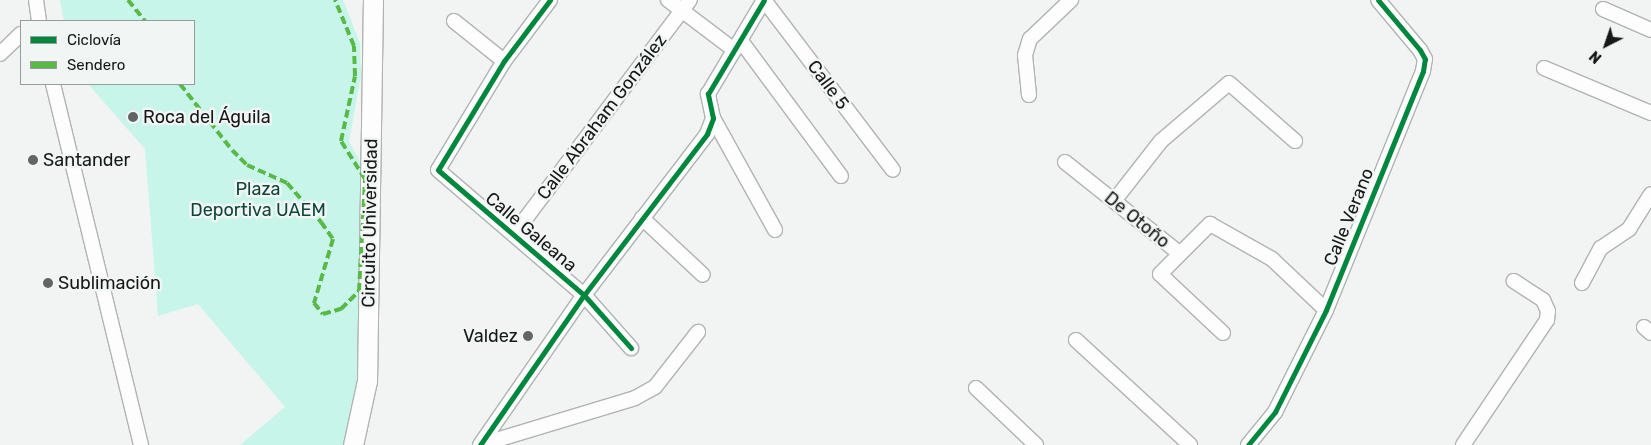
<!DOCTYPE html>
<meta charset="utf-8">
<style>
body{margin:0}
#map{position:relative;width:1651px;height:445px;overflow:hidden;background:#f2f4f3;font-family:Rubik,sans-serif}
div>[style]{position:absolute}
.green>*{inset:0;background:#c7f5e9}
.roads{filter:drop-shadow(1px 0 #b1b3b2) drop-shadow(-1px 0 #b1b3b2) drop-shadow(0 1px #b1b3b2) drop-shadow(0 -1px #b1b3b2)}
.street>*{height:14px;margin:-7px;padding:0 7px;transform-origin:7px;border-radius:7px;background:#fdfdfd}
.secondary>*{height:19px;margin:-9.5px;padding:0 9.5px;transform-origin:9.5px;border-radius:9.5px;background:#fdfdfd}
.quiet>*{height:4px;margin-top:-2px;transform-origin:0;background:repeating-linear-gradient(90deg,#58b947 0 8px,transparent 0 12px)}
.cycleway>*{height:5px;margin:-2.5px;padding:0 2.5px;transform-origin:2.5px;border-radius:2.5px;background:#00873e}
.dots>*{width:14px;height:14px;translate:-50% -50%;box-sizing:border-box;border:2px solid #f1f5f4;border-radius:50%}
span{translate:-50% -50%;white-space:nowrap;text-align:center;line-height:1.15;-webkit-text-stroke:5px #f1f5f4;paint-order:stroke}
.street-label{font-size:18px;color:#161717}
.poi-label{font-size:18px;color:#161717}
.left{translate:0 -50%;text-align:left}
.right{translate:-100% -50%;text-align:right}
.park-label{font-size:18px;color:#0e463b}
.legend{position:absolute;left:20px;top:20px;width:175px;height:65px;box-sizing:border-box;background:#f1f5f4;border:1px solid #999c9c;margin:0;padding:6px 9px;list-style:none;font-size:15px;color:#161717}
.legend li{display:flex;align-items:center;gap:10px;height:25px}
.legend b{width:25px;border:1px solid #999c9c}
.north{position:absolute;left:1581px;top:20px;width:50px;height:50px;-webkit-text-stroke:4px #f1f5f4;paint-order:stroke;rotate:221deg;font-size:14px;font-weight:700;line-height:20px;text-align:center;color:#161717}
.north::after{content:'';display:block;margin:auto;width:18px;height:22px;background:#161717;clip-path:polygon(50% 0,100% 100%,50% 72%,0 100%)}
</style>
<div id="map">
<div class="green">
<i style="clip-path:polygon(60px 0,343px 0,360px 43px,361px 76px,349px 141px,368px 177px,359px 365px,348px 445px,240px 445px,285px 407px,198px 304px,158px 316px,145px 149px,88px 84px,194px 84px,194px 21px,64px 21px)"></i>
</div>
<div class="roads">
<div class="street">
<i style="left:36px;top:0;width:21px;rotate:82deg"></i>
<i style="left:550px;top:0;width:76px;rotate:127deg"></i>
<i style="left:504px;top:61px;width:127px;rotate:121.2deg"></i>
<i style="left:438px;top:170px;width:192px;rotate:40.6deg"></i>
<i style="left:584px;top:295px;width:71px;rotate:48.4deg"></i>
<i style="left:668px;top:0;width:83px;rotate:37.1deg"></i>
<i style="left:764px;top:0;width:213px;rotate:52.8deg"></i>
<i style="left:1603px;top:9px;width:52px;rotate:23.6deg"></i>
<i style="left:454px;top:21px;width:64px;rotate:38.7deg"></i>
<i style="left:741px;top:41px;width:168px;rotate:53.5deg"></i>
<i style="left:0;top:54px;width:29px;rotate:-44deg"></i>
<i style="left:1544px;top:68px;width:116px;rotate:22.8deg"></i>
<i style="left:53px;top:84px;width:372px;rotate:76.3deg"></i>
<i style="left:1029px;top:95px;width:40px;rotate:-95.7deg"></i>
<i style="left:1025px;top:55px;width:17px;rotate:-73deg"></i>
<i style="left:1030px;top:39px;width:57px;rotate:-43.6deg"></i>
<i style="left:713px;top:118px;width:128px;rotate:61deg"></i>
<i style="left:1065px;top:162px;width:146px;rotate:38.6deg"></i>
<i style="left:1114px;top:201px;width:76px;rotate:-51.9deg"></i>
<i style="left:1161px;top:141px;width:89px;rotate:-40.5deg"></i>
<i style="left:1229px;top:83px;width:88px;rotate:41.3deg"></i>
<i style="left:642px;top:218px;width:83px;rotate:43.1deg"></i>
<i style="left:514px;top:234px;width:293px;rotate:-53.1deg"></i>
<i style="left:1582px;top:283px;width:40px;rotate:-62deg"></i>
<i style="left:1601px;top:248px;width:34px;rotate:-34deg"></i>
<i style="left:1629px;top:229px;width:41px;rotate:-57.8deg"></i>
<i style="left:1644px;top:327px;width:9px;rotate:41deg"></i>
<i style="left:1223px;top:333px;width:86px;rotate:-136.9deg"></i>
<i style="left:1160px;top:274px;width:71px;rotate:-45deg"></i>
<i style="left:1210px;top:224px;width:71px;rotate:29.4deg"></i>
<i style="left:1272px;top:259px;width:74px;rotate:43.4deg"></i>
<i style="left:1076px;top:340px;width:155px;rotate:42.6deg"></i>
<i style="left:976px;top:388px;width:83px;rotate:43.5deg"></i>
<i style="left:493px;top:441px;width:148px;rotate:-16.8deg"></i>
<i style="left:635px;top:398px;width:23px;rotate:-29deg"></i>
<i style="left:655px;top:387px;width:70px;rotate:-52deg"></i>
<i style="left:480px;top:445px;width:183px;rotate:-55.3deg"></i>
<i style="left:584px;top:295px;width:203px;rotate:-52.6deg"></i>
<i style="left:707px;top:134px;width:17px;rotate:-69deg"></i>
<i style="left:713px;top:118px;width:25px;rotate:-102deg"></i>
<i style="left:708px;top:94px;width:109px;rotate:-59.2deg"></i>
<i style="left:1248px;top:445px;width:43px;rotate:-50.7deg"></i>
<i style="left:1275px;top:412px;width:114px;rotate:-63.4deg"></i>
<i style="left:1326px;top:310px;width:258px;rotate:-67.9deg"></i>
<i style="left:1423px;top:71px;width:12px;rotate:-81deg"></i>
<i style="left:1425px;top:59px;width:10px;rotate:-119deg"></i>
<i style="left:1420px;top:50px;width:65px;rotate:-130deg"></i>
<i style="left:1463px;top:445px;width:151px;rotate:-56.1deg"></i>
<i style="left:1547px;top:320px;width:9px;rotate:-84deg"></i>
<i style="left:1548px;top:311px;width:12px;rotate:-114deg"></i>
<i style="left:1543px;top:300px;width:35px;rotate:-147deg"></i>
</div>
<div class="secondary">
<i style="left:353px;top:445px;width:66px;rotate:-77.7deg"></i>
<i style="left:367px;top:381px;width:381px;rotate:-89.1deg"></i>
</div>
</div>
<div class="quiet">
<i style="left:128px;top:0;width:27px;rotate:51deg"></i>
<i style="left:180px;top:84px;width:84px;rotate:51.8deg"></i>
<i style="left:232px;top:150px;width:21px;rotate:45deg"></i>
<i style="left:247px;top:165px;width:44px;rotate:24.2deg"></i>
<i style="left:287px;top:183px;width:52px;rotate:48.9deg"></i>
<i style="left:321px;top:222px;width:21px;rotate:55deg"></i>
<i style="left:333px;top:239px;width:67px;rotate:106.5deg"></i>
<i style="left:314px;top:303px;width:14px;rotate:51deg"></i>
<i style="left:323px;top:314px;width:19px;rotate:-16deg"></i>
<i style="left:341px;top:309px;width:25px;rotate:-45deg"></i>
<i style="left:359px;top:291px;width:112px;rotate:-86.9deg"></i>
<i style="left:365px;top:179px;width:45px;rotate:-122.3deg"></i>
<i style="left:341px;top:141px;width:66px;rotate:-77.8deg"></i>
<i style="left:355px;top:76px;width:30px;rotate:-92deg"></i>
<i style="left:354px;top:46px;width:50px;rotate:-112.4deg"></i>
</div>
<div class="cycleway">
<i style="left:550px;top:0;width:76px;rotate:127deg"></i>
<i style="left:504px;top:61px;width:127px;rotate:121.2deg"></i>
<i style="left:438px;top:170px;width:192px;rotate:40.6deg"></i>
<i style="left:584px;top:295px;width:71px;rotate:48.4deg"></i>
<i style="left:480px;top:445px;width:183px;rotate:-55.3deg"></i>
<i style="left:584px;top:295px;width:203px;rotate:-52.6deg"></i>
<i style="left:707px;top:134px;width:17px;rotate:-69deg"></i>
<i style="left:713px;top:118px;width:25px;rotate:-102deg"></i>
<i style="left:708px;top:94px;width:109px;rotate:-59.2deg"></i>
<i style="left:1248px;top:445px;width:43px;rotate:-50.7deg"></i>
<i style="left:1275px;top:412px;width:114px;rotate:-63.4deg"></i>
<i style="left:1326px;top:310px;width:258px;rotate:-67.9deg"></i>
<i style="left:1423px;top:71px;width:12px;rotate:-81deg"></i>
<i style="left:1425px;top:59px;width:10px;rotate:-119deg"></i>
<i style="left:1420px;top:50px;width:65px;rotate:-130deg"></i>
</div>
<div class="dots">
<i style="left:133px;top:117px;background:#636464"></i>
<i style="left:33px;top:160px;background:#636464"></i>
<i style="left:48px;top:283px;background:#636464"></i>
<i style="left:528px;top:336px;background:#636464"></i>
</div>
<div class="street-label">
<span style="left:828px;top:85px;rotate:53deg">Calle 5</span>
<span style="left:602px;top:117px;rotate:-53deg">Calle Abraham González</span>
<span style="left:1349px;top:217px;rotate:-68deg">Calle Verano</span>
<span style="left:1137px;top:220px;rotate:39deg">De Otoño</span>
<span style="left:370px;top:223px;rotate:-89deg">Circuito Universidad</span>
<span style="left:531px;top:232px;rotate:40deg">Calle Galeana</span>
</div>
<div class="poi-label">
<span class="left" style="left:143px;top:117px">Roca del Águila</span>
<span class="left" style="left:43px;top:160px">Santander</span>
<span class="left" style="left:58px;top:283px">Sublimación</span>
<span class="right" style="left:518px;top:336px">Valdez</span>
</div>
<div class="park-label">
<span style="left:258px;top:200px">Plaza<br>Deportiva UAEM</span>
</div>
<ul class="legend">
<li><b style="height:6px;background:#00873e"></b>Ciclovía</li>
<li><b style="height:6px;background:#58b947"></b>Sendero</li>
</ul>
<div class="north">N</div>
</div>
